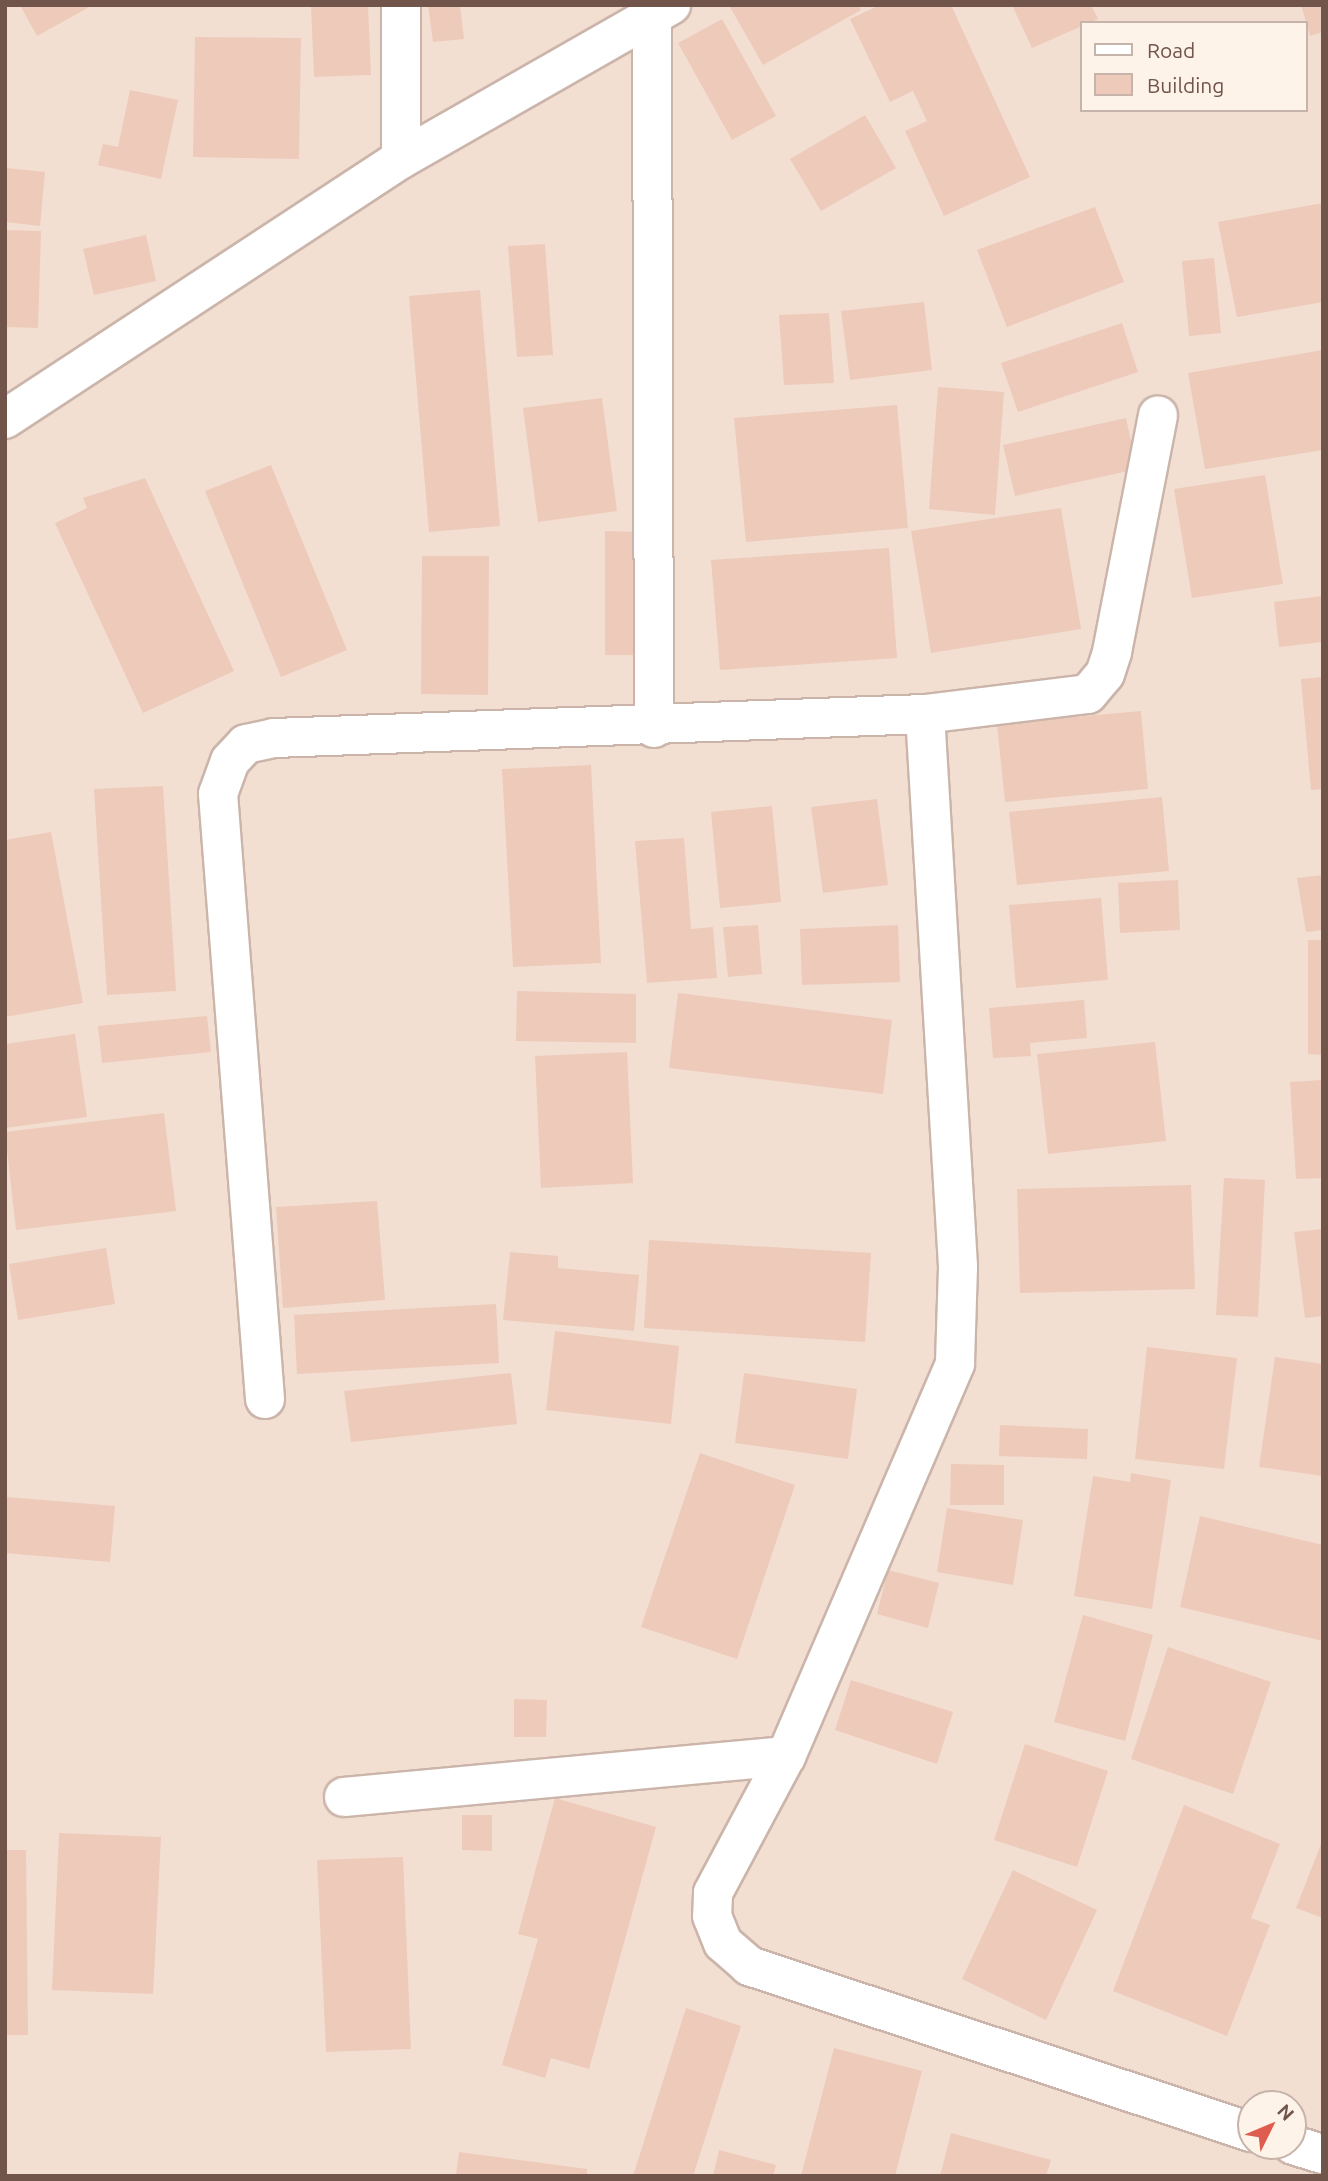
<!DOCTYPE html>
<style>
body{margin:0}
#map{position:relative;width:1328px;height:2181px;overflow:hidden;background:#fbeee2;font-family:Ubuntu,sans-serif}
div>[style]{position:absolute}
.residential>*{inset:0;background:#f2dfd1}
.building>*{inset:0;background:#eecabb}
.roads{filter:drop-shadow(2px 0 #cbb5aa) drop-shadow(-2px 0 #cbb5aa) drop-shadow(0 2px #cbb5aa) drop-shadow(0 -2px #cbb5aa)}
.minor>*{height:38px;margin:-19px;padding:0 19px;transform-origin:19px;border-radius:19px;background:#fff}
span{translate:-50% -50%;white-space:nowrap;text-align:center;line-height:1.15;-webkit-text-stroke:5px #fef3e8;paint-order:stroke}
.frame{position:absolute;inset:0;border:7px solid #71544a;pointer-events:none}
.legend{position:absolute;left:1080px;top:21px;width:228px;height:91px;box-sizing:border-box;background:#fef3e8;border:2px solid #c6b3a9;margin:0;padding:9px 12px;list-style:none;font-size:21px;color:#71544a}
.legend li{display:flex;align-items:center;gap:14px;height:35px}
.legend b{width:35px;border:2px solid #c6b3a9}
.north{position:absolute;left:1237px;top:2090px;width:70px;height:70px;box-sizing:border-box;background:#fef3e8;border:2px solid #c6b3a9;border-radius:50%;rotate:47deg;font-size:19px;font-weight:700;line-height:28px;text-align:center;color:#71544a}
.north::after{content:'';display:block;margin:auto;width:24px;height:32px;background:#de5d4e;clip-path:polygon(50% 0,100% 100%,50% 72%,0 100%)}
</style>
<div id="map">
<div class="residential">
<i style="clip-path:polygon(evenodd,5px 5px,1323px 5px,1323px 2176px,5px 2176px,5px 5px,1081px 23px,1305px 23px,1305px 110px,1081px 110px,1081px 23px,5px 5px,1251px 2104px,1293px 2104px,1293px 2146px,1251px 2146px,1251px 2104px)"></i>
</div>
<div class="building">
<i style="clip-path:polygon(20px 5px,93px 5px,37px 36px)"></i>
<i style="clip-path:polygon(311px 5px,368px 5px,371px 75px,314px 77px)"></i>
<i style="clip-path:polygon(428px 5px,460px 5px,464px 39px,433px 42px)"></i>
<i style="clip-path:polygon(858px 5px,861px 10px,763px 65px,730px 7px)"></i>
<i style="clip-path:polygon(880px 5px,951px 5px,1030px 177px,944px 216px,905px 131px,927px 121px,913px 91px,890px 102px,850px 19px)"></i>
<i style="clip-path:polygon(1012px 5px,1091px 5px,1098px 19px,1032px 48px)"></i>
<i style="clip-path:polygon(1301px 5px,1323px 5px,1323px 32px,1310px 36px)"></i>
<i style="clip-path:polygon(722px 19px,776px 116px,732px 140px,678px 43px)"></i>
<i style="clip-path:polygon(195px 37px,301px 38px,299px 159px,193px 157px)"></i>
<i style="clip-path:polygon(130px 90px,178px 100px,161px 179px,98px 165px,103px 144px,118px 147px)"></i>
<i style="clip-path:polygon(865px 115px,896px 168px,821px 211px,790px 159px)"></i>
<i style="clip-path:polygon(5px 152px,7px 168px,45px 172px,40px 226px,5px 222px)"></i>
<i style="clip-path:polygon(1323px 203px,1323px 302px,1237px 317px,1218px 222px)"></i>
<i style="clip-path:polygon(1095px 207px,1124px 282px,1007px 327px,977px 250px)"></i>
<i style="clip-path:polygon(5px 230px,41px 231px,38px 328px,5px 327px)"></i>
<i style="clip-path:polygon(146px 235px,156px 281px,94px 295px,83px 249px)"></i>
<i style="clip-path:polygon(545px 244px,553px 355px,517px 357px,508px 246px)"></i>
<i style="clip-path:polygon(1214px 258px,1221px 333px,1189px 336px,1182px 261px)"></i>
<i style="clip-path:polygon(480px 290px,500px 526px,429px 532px,409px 296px)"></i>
<i style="clip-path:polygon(924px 302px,932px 370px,850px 380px,841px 311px)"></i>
<i style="clip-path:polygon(829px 313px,834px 383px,784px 385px,779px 315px)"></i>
<i style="clip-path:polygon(1122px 323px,1138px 372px,1018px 412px,1001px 363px)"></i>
<i style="clip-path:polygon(1323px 350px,1323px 450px,1205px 469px,1188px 373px)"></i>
<i style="clip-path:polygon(938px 387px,1004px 392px,995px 515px,929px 509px)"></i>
<i style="clip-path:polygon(602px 398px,617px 511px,538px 522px,523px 408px)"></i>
<i style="clip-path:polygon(897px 405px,908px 528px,746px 542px,734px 418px)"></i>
<i style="clip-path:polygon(1126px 418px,1137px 469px,1015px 496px,1003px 445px)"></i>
<i style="clip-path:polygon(271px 465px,347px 650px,281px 677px,205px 491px)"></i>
<i style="clip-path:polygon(1265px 475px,1283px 584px,1192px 598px,1174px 489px)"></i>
<i style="clip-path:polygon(145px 478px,234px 671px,143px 713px,55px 523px,87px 508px,83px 498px)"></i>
<i style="clip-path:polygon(1061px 508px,1081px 629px,931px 653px,911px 531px)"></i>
<i style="clip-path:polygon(605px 531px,639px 532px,639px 655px,605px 655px)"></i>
<i style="clip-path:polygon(889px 548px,897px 658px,720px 670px,711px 560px)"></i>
<i style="clip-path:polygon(422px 556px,489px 556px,488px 695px,421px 694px)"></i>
<i style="clip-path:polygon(1323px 596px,1323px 642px,1279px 647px,1274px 602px)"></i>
<i style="clip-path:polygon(1323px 677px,1323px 789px,1311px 790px,1301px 679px)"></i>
<i style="clip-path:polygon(1141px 711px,1148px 789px,1005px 802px,997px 724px)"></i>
<i style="clip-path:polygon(591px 765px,601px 963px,513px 967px,502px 769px)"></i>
<i style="clip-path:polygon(163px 786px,176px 991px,107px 995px,94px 789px)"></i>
<i style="clip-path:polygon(1162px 797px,1169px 871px,1017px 885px,1009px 812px)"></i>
<i style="clip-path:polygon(877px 799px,888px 885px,823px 893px,811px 807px)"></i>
<i style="clip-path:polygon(772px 806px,781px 902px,720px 908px,711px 812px)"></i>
<i style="clip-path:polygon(51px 832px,83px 1003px,5px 1017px,5px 840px)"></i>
<i style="clip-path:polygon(684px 838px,691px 929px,713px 927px,717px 978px,647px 983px,635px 841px)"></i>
<i style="clip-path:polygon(1323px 875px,1323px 930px,1306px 932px,1297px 878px)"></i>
<i style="clip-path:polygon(1178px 880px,1180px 930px,1120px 933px,1118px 883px)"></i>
<i style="clip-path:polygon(1101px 898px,1108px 980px,1016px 988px,1009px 905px)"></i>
<i style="clip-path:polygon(758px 925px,762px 974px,728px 977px,723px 927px)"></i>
<i style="clip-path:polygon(898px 925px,900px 982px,802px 985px,800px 929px)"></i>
<i style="clip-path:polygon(1308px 940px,1323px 940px,1323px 1055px,1308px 1054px)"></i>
<i style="clip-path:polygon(517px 991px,636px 994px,636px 1043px,516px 1041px)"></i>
<i style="clip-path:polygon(678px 993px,892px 1020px,883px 1094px,669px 1068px)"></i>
<i style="clip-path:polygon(1084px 1000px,1087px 1038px,1030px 1043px,1031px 1056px,993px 1058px,989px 1008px)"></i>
<i style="clip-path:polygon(207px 1016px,211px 1052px,102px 1063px,98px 1026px)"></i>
<i style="clip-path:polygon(75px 1034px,87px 1117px,5px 1128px,5px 1044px)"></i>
<i style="clip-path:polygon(1155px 1042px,1166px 1141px,1048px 1154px,1037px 1054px)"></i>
<i style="clip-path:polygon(627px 1052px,633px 1183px,541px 1188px,535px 1056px)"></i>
<i style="clip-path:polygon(1323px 1080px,1323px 1178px,1296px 1179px,1290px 1082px)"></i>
<i style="clip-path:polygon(164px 1113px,176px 1211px,16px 1230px,5px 1132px)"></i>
<i style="clip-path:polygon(1224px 1178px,1265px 1180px,1258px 1317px,1216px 1315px)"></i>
<i style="clip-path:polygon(1191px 1185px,1195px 1289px,1020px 1293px,1017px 1189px)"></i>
<i style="clip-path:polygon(377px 1201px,385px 1300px,283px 1308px,276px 1207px)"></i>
<i style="clip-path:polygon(1323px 1229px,1323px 1316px,1305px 1318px,1294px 1232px)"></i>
<i style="clip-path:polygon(649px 1240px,871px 1253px,865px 1342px,644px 1328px)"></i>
<i style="clip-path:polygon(106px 1248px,115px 1304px,18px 1320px,9px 1264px)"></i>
<i style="clip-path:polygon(510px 1252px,558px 1256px,558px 1268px,639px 1275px,634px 1331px,503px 1320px)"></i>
<i style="clip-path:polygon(496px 1304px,499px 1363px,297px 1374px,294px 1315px)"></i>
<i style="clip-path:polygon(555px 1331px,679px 1346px,671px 1424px,546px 1410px)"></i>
<i style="clip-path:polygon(1147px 1347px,1237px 1358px,1224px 1469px,1135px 1459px)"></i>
<i style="clip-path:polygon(1275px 1357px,1323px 1364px,1323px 1476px,1259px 1467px)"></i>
<i style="clip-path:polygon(511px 1373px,517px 1424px,351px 1442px,344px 1391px)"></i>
<i style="clip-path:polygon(744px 1373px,857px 1389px,848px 1459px,735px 1443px)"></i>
<i style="clip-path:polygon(1000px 1425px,1088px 1429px,1087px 1459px,999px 1456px)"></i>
<i style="clip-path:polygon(700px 1453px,795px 1485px,737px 1659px,641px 1627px)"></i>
<i style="clip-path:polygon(951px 1464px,1004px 1465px,1004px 1505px,950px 1505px)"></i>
<i style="clip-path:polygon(1131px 1473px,1171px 1480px,1152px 1609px,1074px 1596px,1093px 1476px,1130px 1482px)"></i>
<i style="clip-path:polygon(7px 1497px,115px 1506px,110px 1562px,5px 1553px)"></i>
<i style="clip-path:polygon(947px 1508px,1023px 1520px,1013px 1585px,937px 1572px)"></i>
<i style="clip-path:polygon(1200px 1516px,1323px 1545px,1323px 1641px,1180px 1607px)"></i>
<i style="clip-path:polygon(888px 1570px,939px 1583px,928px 1628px,877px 1614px)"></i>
<i style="clip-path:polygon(1083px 1615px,1153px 1635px,1125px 1741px,1054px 1722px)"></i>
<i style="clip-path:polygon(1168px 1647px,1271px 1682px,1233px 1794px,1131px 1759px)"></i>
<i style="clip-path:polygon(851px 1680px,953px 1712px,937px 1764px,835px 1730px)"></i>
<i style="clip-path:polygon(514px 1699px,547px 1700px,546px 1737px,514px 1737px)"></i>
<i style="clip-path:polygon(1025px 1744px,1108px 1771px,1077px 1867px,994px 1840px)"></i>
<i style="clip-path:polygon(555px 1798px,656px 1827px,589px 2069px,551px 2058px,545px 2078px,502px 2065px,538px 1939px,518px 1934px)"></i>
<i style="clip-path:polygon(1184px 1805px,1280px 1844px,1251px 1918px,1270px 1925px,1227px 2036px,1113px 1991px)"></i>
<i style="clip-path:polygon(462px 1815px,492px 1815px,492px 1851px,462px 1850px)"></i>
<i style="clip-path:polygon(59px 1833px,161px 1837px,153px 1994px,52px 1990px)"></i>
<i style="clip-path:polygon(1323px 1839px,1323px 1918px,1296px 1908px)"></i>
<i style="clip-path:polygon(5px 1850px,26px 1850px,28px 2035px,5px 2035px)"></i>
<i style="clip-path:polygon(403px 1857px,411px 2049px,326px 2052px,317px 1860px)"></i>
<i style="clip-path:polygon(1013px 1870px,1097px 1910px,1046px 2020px,962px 1979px)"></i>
<i style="clip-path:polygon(686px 2008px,741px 2026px,693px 2176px,633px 2176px)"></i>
<i style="clip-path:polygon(834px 2048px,922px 2071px,895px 2176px,801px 2176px)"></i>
<i style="clip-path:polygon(951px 2133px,1051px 2160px,1046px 2176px,940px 2176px)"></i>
<i style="clip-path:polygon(719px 2150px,776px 2165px,773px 2176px,713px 2176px)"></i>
<i style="clip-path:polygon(459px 2152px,587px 2169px,587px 2176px,456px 2176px)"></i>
</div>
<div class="roads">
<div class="minor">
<i style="left:401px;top:5px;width:154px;rotate:90deg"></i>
<i style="left:652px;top:15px;width:713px;rotate:89.84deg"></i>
<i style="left:5px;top:419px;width:474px;rotate:-33.3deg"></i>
<i style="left:401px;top:159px;width:311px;rotate:-29.7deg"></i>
<i style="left:925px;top:714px;width:554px;rotate:86.58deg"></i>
<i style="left:958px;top:1267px;width:97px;rotate:91.8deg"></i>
<i style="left:955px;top:1364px;width:427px;rotate:113.3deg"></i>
<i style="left:786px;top:1756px;width:155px;rotate:118.1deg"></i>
<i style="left:713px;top:1893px;width:23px;rotate:92deg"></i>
<i style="left:712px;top:1916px;width:29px;rotate:68deg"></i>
<i style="left:723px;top:1943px;width:35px;rotate:41deg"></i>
<i style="left:749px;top:1966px;width:529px;rotate:18.3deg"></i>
<i style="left:265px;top:1399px;width:607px;rotate:-94.44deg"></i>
<i style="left:218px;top:794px;width:35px;rotate:-70deg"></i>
<i style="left:230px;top:761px;width:23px;rotate:-47deg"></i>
<i style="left:246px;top:744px;width:29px;rotate:-12deg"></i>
<i style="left:274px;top:738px;width:651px;rotate:-2.11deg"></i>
<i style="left:925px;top:714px;width:164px;rotate:-7deg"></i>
<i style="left:1088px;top:694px;width:26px;rotate:-50deg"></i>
<i style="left:1105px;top:674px;width:23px;rotate:-72deg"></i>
<i style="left:1112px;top:652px;width:241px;rotate:-79deg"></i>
<i style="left:344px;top:1797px;width:444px;rotate:-5.3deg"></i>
<i style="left:1293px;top:2145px;width:31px;rotate:17deg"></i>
</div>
</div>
<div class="frame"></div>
<ul class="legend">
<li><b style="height:9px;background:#fff"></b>Road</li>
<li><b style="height:19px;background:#eecabb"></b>Building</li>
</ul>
<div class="north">N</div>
</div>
